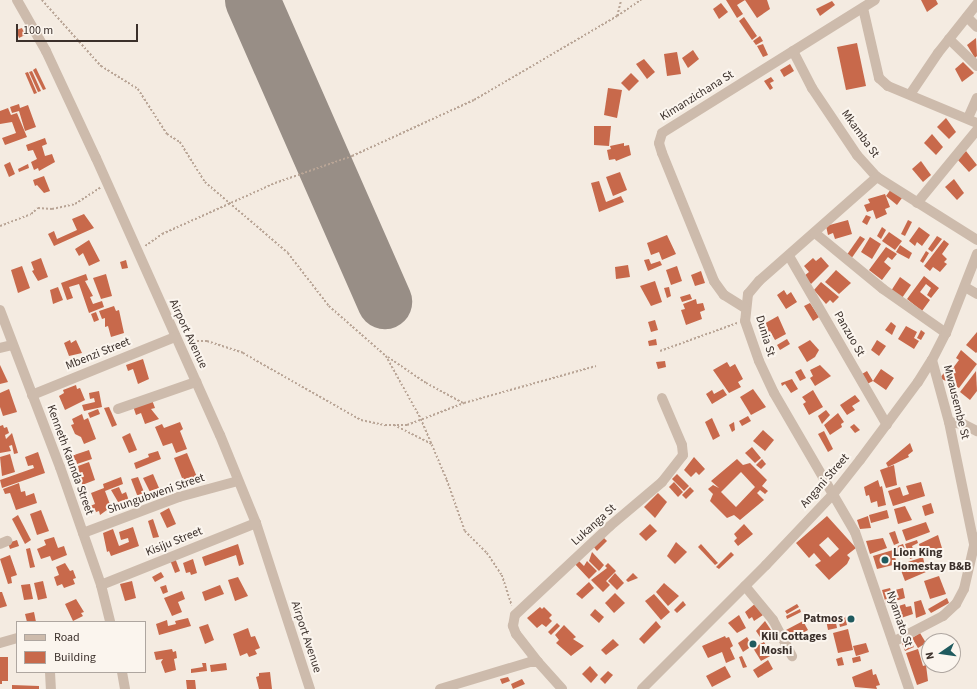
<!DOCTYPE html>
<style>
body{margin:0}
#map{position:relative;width:977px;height:689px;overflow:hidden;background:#f4ebe1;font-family:"Source Sans 3",sans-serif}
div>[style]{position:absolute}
.runway>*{height:55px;margin:-27.5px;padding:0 27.5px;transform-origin:27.5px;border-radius:27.5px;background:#988e86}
.building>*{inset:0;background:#c8694b}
.path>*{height:1.5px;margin-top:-0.75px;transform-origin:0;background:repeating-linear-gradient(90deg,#b9a596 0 2px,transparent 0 4px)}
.minor>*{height:10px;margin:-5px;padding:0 5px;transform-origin:5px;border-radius:5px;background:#cdbbac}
.dots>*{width:11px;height:11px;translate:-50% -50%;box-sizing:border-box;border:2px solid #fbf5ee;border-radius:50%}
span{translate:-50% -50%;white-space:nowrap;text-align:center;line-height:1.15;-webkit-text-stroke:4px #fbf5ee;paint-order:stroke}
.street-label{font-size:12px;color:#3b302b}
.poi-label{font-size:12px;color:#3b302b;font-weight:700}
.left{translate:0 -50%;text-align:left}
.right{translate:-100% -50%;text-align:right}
.legend{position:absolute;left:16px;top:621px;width:130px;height:52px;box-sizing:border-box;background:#fbf5ee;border:1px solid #aea6a0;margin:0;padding:5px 7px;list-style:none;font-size:12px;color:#3b302b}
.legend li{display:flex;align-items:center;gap:8px;height:20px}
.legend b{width:20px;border:1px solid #aea6a0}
.north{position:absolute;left:921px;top:633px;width:40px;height:40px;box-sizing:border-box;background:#fbf5ee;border:1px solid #aea6a0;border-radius:50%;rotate:257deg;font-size:11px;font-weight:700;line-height:16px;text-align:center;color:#3b302b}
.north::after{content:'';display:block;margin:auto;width:14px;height:18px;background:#1f5a5e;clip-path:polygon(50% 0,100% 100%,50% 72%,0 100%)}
.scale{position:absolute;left:16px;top:24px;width:122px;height:18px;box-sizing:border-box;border:2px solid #3b302b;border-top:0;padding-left:5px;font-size:12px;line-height:14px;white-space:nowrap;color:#3b302b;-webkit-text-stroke:3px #fbf5ee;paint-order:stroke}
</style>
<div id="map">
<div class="runway">
<i style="left:252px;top:0;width:329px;rotate:66.3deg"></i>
</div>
<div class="building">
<i style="clip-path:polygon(726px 0,767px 0,770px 9px,757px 18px,745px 0,737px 5px,743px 14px,737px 18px)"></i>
<i style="clip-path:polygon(921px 0,936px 0,938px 4px,927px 12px)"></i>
<i style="clip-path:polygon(832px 1px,835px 5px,820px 16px,816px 9px)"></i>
<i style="clip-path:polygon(721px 3px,728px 12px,719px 19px,713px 9px)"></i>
<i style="clip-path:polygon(744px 17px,757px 36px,752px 40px,739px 21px)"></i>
<i style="clip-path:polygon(22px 28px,25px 35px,19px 38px,16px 30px)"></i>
<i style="clip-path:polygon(760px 36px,763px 41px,756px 45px,753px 41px)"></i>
<i style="clip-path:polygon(976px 38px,977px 56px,975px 58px,967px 45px)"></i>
<i style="clip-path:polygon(857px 43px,866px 86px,846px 90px,837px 47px)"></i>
<i style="clip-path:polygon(763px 44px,768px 55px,763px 57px,757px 46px)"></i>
<i style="clip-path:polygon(693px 50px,699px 59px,688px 68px,682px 58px)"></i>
<i style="clip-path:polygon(677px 52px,681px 74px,667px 76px,664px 54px)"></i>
<i style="clip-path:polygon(644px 59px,655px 72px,647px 79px,636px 64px)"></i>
<i style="clip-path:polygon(963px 62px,974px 73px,962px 82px,955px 69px)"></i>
<i style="clip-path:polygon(790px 64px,794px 71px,784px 77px,780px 70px)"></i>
<i style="clip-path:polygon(36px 68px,46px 89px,43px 90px,33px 70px)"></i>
<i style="clip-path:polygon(32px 71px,41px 91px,38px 92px,29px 72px)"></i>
<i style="clip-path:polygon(28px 72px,37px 93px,34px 94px,25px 73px)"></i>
<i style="clip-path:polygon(631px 73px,639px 81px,629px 91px,621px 83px)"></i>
<i style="clip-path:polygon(771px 77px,774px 81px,770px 83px,773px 88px,770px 90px,764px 81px)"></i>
<i style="clip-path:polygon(608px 88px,622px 90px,617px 118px,604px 115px)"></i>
<i style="clip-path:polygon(19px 104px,20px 108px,28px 105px,36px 127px,25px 131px,19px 111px,12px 113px,10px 107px)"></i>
<i style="clip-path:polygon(8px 108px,11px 115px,17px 113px,27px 137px,5px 145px,2px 138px,16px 133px,12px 122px,0 124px,0 111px)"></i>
<i style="clip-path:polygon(946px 118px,956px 132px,949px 139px,937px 127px)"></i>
<i style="clip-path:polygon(594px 126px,611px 126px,609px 146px,594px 145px)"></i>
<i style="clip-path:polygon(932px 134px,943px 147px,936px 155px,924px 143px)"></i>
<i style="clip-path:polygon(45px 138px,47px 144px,42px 146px,45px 156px,52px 154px,55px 162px,39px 171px,38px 168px,34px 170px,31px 162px,37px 159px,33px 150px,28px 151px,26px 145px)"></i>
<i style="clip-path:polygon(624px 143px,624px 146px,629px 145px,631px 155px,616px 161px,615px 159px,609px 160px,607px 150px,611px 149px,610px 146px)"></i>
<i style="clip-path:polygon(966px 151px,977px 165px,969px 172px,957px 159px)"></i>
<i style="clip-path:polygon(921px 161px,931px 175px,923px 182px,912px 169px)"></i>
<i style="clip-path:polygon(10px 162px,15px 174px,9px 177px,4px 165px)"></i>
<i style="clip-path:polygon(28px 164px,29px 168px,19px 172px,18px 169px)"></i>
<i style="clip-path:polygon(620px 172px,627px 190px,613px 196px,606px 177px)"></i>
<i style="clip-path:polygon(44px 176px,50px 191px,44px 193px,37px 185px,35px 186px,33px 180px)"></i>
<i style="clip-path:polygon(954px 179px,964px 193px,957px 200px,945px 187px)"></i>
<i style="clip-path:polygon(599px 181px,606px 202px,621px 196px,624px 202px,599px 212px,591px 183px)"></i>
<i style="clip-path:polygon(891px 189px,902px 198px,897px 205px,886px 196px)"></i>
<i style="clip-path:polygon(885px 194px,890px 207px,885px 209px,887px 214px,876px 219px,873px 210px,867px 212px,864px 205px,870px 203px,868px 199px)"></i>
<i style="clip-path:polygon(84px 214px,94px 228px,54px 246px,48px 234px,54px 231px,57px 239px,77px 230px,72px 219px)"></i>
<i style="clip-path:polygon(866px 215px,871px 217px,867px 225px,862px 222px)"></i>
<i style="clip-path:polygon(848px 220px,852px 234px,835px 239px,833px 233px,828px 235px,826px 226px)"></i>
<i style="clip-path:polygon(908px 220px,912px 222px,905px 236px,901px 234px)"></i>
<i style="clip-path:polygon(882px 227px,886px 230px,881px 239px,877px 236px)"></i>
<i style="clip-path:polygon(919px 227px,930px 235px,922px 246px,917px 242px,915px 246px,909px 241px)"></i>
<i style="clip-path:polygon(889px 232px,902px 241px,895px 250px,882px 241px)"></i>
<i style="clip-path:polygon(667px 235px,676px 254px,662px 260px,659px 252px,651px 255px,647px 243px)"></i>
<i style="clip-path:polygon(860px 236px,865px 239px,851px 259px,846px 256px)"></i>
<i style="clip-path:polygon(937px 236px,942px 239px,932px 252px,928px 249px)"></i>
<i style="clip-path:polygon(870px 237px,881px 244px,872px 259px,861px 252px)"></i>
<i style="clip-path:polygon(89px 240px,100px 261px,89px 266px,83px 253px,79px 256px,75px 249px)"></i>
<i style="clip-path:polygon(944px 240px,949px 244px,942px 254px,947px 259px,944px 262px,947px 264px,940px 272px,933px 267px,930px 271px,924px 266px)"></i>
<i style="clip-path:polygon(900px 245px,912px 253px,909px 259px,896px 252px)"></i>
<i style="clip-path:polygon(886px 247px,897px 254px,892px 260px,888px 257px,884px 262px,891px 268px,882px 280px,869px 270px)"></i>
<i style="clip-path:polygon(926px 251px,929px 253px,923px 263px,920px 261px)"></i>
<i style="clip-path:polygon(821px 257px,829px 266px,811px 284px,804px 276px,809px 272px,804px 266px,813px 258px,816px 261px)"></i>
<i style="clip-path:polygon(41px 258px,48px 277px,38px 281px,32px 271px,34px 270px,31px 262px)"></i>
<i style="clip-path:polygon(649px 259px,651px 264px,660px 261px,662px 265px,648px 271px,644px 260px)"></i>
<i style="clip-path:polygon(126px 260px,128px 268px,122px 269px,120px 262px)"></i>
<i style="clip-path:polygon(628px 265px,630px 277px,616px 279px,615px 267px)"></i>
<i style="clip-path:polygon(22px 266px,30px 288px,18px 293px,11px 270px)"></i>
<i style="clip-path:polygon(677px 266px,682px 281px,671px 285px,666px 270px)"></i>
<i style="clip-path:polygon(836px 270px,851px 283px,839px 294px,825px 282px)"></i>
<i style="clip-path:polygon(701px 271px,705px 283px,695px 286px,691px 275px)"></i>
<i style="clip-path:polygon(86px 274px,88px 280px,85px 281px,93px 296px,90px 297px,93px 304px,102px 301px,104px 307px,89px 313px,79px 284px,69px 287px,73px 298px,67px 300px,61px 283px)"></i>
<i style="clip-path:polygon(106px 274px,112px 296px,101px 299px,93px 278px)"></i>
<i style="clip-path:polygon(924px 276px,939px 288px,931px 298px,927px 295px,931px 288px,926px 284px,920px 292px,930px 300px,922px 311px,907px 299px)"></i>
<i style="clip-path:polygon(900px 277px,911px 285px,902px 298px,891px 291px)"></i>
<i style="clip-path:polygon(655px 281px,662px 302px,651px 306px,640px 286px)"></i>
<i style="clip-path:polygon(821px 282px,839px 297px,833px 303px,830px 300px,826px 304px,814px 290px)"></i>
<i style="clip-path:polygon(58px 287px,63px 300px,53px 304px,50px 290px)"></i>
<i style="clip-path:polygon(669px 287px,671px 296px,667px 298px,664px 288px)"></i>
<i style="clip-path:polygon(784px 290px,787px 295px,791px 292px,797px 302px,786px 309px,777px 295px)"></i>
<i style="clip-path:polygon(690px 294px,692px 299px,682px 302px,680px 297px)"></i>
<i style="clip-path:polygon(696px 299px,697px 304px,703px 303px,705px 310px,700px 312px,702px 319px,686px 325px,681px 310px,685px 309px,683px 304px)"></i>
<i style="clip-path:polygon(810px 303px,819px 317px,813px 321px,804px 306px)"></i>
<i style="clip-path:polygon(114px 306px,116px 311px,119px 310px,124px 333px,111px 337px,108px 326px,105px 327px,105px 318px,102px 319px,99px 311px)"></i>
<i style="clip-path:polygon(96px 312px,99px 320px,94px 322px,91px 314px)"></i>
<i style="clip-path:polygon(778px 316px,786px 334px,775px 340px,770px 331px,766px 333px,762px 325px)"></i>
<i style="clip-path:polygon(655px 320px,658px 330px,651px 332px,648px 322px)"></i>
<i style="clip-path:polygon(891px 322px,896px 326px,892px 335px,885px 330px)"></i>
<i style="clip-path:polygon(906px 326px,917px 332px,914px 338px,919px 341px,914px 349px,898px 339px)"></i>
<i style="clip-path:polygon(921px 330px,925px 333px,921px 340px,917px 338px)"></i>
<i style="clip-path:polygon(977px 332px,977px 352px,976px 353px,966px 345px)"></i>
<i style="clip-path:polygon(656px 339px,657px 345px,649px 346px,648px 341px)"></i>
<i style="clip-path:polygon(787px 339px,790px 344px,780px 350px,777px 345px)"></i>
<i style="clip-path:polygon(70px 340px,71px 343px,76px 340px,82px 353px,69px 356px,64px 343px)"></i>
<i style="clip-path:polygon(810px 340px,819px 350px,815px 357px,807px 362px,798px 347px)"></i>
<i style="clip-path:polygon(877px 340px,886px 346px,879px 356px,871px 350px)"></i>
<i style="clip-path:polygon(961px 350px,977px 364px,959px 388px,940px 378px,950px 365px,953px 368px,959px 360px,956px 358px)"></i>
<i style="clip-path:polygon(143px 359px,149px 379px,138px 384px,133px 369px,128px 371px,126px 365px)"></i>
<i style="clip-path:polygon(665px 361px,666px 367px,658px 369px,656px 362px)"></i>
<i style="clip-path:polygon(727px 362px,730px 367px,735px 364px,743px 379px,738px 382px,741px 387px,729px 393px,713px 370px)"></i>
<i style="clip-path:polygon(0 365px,8px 382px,0 384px)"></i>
<i style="clip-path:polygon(820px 365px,831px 376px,815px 386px,810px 378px,813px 376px,810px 370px)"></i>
<i style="clip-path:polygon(801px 369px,806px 378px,800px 381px,795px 372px)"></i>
<i style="clip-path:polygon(881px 369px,894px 378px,886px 390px,873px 381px,867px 384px,862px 374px,867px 371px,873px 381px)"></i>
<i style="clip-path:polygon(976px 371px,977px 391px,970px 400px,960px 392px)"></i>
<i style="clip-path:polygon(792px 379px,798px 389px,791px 393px,785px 384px,782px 386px,781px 383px)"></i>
<i style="clip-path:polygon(76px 385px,77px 389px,80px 388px,85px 400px,65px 410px,59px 396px,64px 393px,63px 390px)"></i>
<i style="clip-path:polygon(9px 389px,17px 412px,3px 416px,0 407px,0 393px)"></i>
<i style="clip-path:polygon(723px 389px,727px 395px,712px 404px,706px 394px,712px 390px,714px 394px)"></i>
<i style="clip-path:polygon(753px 389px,766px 407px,751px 415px,740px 397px)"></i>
<i style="clip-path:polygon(813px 390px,823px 407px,809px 415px,803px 404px,806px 402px,802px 397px)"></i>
<i style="clip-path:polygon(99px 391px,102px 407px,84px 411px,82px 405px,95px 402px,94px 398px,90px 399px,89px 393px)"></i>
<i style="clip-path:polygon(855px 395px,860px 401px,852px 406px,855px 410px,847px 415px,840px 405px)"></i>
<i style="clip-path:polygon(152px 400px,155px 408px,151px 409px,159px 419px,145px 424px,141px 413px,136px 415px,133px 406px)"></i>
<i style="clip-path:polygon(109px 407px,117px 425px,112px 427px,104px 408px)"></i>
<i style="clip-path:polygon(98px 409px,100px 414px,90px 418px,88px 413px)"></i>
<i style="clip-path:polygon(826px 410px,830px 415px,822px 424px,818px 416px)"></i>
<i style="clip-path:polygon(838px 413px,844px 422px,841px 424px,842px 427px,830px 435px,824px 425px)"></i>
<i style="clip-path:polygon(82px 414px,84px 420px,88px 418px,96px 439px,84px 444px,81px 437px,75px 434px,71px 425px,74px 424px,72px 419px)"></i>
<i style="clip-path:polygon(748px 416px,751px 421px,742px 426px,739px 421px)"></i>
<i style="clip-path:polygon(712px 418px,720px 436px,713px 440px,705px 422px)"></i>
<i style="clip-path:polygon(180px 422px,183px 429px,180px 431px,187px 449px,176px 453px,172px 443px,163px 446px,155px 427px,162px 424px,164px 428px)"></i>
<i style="clip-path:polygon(734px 422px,735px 430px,732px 432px,729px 425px)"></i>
<i style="clip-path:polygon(854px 424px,860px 430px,855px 433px,850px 427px)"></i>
<i style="clip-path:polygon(3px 425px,4px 428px,7px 427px,9px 433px,5px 435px,6px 439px,12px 433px,18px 453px,14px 454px,12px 445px,9px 446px,11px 451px,0 453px,0 426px)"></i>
<i style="clip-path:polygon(763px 430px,774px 440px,765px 451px,753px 441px)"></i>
<i style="clip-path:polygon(824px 431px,833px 449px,828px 452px,818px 434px)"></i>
<i style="clip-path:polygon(130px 433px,137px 450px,129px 453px,122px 437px)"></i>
<i style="clip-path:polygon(910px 443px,913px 451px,908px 455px,909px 457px,888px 467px,886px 463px)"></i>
<i style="clip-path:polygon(752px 447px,761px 458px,755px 463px,745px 453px)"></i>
<i style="clip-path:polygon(89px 450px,92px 459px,77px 464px,76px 460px,73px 461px,71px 456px)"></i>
<i style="clip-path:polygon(158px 451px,161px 459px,136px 469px,134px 463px,149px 457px,148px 454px)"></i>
<i style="clip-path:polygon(38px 452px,45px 473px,2px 488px,0 480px,34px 468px,33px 465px,28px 466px,25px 457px)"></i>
<i style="clip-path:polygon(187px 453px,197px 477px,184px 483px,174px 458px)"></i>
<i style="clip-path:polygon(10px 454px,15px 472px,2px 476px,0 457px)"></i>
<i style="clip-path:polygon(694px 457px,705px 469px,699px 475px,696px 472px,691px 477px,684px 470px)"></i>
<i style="clip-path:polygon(evenodd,737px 459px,743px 465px,750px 463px,767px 480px,762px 486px,768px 491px,765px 494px,760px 490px,757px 493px,764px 500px,740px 520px,734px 515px,727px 518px,710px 501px,713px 494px,708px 489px,713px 485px,719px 488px,711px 481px,737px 459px,741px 472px,755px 487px,736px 507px,721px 492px,741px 472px)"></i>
<i style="clip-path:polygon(762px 459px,766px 464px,761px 469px,756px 465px)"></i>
<i style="clip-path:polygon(89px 462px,95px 480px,82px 485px,78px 466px)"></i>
<i style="clip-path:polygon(894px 465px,897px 485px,886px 488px,880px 470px)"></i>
<i style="clip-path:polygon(153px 474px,159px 488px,150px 492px,143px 478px)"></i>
<i style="clip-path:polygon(677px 474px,689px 486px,684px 491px,672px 479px)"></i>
<i style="clip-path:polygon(121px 477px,123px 484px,105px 491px,111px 507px,100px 515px,99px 511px,93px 513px,90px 506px,95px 504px,91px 493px,104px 488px,103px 484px)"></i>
<i style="clip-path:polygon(138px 477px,146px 497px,139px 500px,131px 479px)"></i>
<i style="clip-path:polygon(878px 480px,880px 487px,882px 486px,886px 505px,878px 507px,877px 501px,871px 503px,869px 495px,866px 496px,864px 487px)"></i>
<i style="clip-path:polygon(674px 482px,683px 492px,678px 497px,669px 487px)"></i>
<i style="clip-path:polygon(921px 482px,925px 496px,893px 506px,888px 491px,900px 487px,903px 496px,909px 494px,906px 486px)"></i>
<i style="clip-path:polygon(19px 483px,21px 492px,25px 491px,26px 496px,34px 493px,37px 503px,16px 510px,10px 493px,5px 494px,3px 489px)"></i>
<i style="clip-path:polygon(119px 487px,122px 494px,126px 492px,130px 504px,121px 507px,111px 490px)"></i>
<i style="clip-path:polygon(690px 487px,694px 491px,686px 499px,682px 495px)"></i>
<i style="clip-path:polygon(658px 493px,667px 502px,655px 518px,644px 507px)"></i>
<i style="clip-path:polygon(931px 503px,934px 513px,925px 516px,922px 506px)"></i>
<i style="clip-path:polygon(905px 506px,912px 520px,898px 524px,894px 509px)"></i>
<i style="clip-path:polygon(169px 508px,176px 524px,167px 528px,160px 513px)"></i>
<i style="clip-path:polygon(41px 510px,49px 531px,37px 535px,30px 514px)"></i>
<i style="clip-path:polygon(887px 510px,889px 518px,871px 523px,869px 515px)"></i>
<i style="clip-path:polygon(18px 515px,31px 540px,25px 544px,12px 519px)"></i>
<i style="clip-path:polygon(evenodd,827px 516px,856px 548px,847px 555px,850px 558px,847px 564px,829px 580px,815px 565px,821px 561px,814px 553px,809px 558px,796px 543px,827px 516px,828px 537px,839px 549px,830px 557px,819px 545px,828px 537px)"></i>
<i style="clip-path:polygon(868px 516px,871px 528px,860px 529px,857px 520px)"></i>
<i style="clip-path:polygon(153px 519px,159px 537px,153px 538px,148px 521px)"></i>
<i style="clip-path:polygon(926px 522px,930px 532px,906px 541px,902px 530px)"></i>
<i style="clip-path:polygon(650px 524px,657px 531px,646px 541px,639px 534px)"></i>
<i style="clip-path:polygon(744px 524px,753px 534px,738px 546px,734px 541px,737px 538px,734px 534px)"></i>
<i style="clip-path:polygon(133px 527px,139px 546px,111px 556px,109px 551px,107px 552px,103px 533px,113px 529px,119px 546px,129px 542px,128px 538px,121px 540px,119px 532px)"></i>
<i style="clip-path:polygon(895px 531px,899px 543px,894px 545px,889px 533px)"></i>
<i style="clip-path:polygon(938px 535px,942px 548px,922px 555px,919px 544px)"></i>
<i style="clip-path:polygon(602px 536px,607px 541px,597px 551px,593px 546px)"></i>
<i style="clip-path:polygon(54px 537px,58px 548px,64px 546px,67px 555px,52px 561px,50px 556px,41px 559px,37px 549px,46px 545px,44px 540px)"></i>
<i style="clip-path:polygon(883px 538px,887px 548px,870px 554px,866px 541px)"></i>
<i style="clip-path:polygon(17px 540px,19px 546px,10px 549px,8px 543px)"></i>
<i style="clip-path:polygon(917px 540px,918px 543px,912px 546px,916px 557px,910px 559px,905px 544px)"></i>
<i style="clip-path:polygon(676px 542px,687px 552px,675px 564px,667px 556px)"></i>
<i style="clip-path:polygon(238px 544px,244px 564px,239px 566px,236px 555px,205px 566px,202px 557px)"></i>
<i style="clip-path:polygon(701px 544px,718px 563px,715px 565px,698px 547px)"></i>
<i style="clip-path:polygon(903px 544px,906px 552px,897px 555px,895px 547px)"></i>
<i style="clip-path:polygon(30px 548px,35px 567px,30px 568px,26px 549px)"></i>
<i style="clip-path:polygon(893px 550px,897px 564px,877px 569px,873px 556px)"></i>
<i style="clip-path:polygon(592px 552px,604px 565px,599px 571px,589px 561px)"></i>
<i style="clip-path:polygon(731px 552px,734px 555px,719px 569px,716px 567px)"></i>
<i style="clip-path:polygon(10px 555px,17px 575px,11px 577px,12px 583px,8px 584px,0 559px)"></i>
<i style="clip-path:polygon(923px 557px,926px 572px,905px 581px,899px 565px)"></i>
<i style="clip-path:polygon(175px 558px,180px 571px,175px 573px,170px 560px)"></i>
<i style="clip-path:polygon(193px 559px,197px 573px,191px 575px,190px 572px,186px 573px,183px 563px)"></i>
<i style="clip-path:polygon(577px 559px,584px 566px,587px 561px,597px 571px,589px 579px,573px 562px)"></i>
<i style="clip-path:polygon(65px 563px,70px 571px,73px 570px,76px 578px,73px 579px,75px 584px,64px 588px,62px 584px,57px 586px,54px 577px,59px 575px,56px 567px)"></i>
<i style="clip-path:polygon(608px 563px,616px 571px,606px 581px,610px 585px,603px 592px,591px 580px,607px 568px,605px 566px)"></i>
<i style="clip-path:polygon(161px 572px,164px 577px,155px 582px,152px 577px)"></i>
<i style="clip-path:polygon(615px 573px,624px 583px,617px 590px,608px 581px)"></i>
<i style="clip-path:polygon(633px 573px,638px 578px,628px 582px,626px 580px)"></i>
<i style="clip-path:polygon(939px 576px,946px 594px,930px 599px,924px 581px)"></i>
<i style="clip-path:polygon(238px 577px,248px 596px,235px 601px,228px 580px)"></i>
<i style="clip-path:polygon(43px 581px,47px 598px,38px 600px,34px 583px)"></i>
<i style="clip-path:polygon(132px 581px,136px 598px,125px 601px,120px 584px)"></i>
<i style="clip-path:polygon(589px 582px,594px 588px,582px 599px,576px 594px)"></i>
<i style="clip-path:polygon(664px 583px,679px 596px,668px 606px,656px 592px)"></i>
<i style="clip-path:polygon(30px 584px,33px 599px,24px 600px,21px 585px)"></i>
<i style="clip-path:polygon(166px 585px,168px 592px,163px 594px,160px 587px)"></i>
<i style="clip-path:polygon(220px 585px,224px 594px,205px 601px,202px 592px)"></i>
<i style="clip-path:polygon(890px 588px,891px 591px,903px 588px,905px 598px,886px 604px,882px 590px)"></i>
<i style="clip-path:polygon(182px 591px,185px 599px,178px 602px,182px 612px,172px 616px,164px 598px)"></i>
<i style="clip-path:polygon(0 592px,2px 592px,7px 606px,0 608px)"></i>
<i style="clip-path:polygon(615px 593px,625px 603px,614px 613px,605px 603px)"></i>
<i style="clip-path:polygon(654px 594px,670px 612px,661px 620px,645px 601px)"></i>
<i style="clip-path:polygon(947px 598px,949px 603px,931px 613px,928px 609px)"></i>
<i style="clip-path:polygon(76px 599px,84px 612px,81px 613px,83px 616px,73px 621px,65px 604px)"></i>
<i style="clip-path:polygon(921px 600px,926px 614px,916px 618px,914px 602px)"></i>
<i style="clip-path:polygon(683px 601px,686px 605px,677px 613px,674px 610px)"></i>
<i style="clip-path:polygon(756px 603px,763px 615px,754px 621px,752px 617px,749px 619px,745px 612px)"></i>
<i style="clip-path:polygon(797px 604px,799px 607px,787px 614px,785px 611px)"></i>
<i style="clip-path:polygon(905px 604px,906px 607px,911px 606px,913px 614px,895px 620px,892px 608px)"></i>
<i style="clip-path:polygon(540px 607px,542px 609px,544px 607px,552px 615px,549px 618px,552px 621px,546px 627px,542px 624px,537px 628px,527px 618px)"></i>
<i style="clip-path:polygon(595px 609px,604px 617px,599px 623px,590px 615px)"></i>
<i style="clip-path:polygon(800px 609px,801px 612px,787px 619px,786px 616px)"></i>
<i style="clip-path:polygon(34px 612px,36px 622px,27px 622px,25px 614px)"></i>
<i style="clip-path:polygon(739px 615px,746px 628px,737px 633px,728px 623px)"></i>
<i style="clip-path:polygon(845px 616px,847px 625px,840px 627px,838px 618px)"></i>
<i style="clip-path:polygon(188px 618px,191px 626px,159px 635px,156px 624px,167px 620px,168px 626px,176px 624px,175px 621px)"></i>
<i style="clip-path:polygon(835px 618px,837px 628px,828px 630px,826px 620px)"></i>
<i style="clip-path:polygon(656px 621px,661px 627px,644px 644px,639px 639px)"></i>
<i style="clip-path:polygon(765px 621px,771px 630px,762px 640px,756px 631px)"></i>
<i style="clip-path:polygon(803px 621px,808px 630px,791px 639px,786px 630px)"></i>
<i style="clip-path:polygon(557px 623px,560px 626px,551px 635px,548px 632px)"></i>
<i style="clip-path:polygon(208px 624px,214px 640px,205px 644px,199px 627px)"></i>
<i style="clip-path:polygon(564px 625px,576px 637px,573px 639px,584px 646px,571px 656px,556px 643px,559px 640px,555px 635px)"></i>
<i style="clip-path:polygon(248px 628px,251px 637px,255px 636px,260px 648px,255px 650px,257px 654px,249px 657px,247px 653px,240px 656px,233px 634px)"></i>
<i style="clip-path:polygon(848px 629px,853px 650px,838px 653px,833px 633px)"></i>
<i style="clip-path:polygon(920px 633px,926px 643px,918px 648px,912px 638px)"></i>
<i style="clip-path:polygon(950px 635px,951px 639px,957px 641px,959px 647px,956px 648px,953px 655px,953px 641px,943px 641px,944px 636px)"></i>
<i style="clip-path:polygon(725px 636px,726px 638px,729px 637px,733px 646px,730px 648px,735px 659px,726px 663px,722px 652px,708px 658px,702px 646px)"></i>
<i style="clip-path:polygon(747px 637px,752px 646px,743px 652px,738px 643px)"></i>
<i style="clip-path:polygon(613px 639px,619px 645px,606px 655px,601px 650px)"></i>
<i style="clip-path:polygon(910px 639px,914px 647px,905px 651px,902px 643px)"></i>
<i style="clip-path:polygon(764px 642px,772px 655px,761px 661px,753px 648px)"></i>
<i style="clip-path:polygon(866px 643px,869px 652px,856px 656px,853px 646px)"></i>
<i style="clip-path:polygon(172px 649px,173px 652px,176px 651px,177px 658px,174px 659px,176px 670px,165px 673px,161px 662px,163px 659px,156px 660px,154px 652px)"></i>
<i style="clip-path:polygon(918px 649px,923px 666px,926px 665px,928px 681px,917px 685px,906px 653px)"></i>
<i style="clip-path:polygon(742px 656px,747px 667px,743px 668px,739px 657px)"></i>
<i style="clip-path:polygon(860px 656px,861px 661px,853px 663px,852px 658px)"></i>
<i style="clip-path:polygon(0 657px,8px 657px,8px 681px,2px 681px,2px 684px,0 684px)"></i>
<i style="clip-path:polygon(842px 657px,844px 665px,838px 666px,836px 659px)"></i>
<i style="clip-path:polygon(768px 660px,773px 669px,758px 678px,753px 670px)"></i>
<i style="clip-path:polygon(202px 663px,206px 663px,207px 671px,191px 673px,191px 669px,203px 667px)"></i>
<i style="clip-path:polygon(226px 663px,227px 670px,211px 672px,210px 665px)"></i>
<i style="clip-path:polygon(590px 666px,598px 675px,591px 683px,582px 674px)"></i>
<i style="clip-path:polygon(725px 666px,731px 677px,712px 687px,706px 676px)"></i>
<i style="clip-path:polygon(872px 669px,873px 675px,876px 674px,880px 685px,876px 686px,877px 689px,855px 687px,852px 677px)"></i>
<i style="clip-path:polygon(608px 671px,613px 675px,605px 684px,600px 679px)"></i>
<i style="clip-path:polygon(270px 672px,272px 689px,259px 689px,256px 677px,259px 676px,259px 673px)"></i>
<i style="clip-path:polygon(508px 677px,510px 681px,502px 684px,500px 679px)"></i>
<i style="clip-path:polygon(522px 679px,525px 684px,513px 689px,511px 684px)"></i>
<i style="clip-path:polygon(186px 680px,195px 680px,196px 689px,187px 689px)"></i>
<i style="clip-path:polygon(12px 685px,39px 686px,39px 689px,12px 689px)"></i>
</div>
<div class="path">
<i style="left:42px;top:0;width:89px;rotate:48.2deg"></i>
<i style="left:101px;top:66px;width:44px;rotate:31.9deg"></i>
<i style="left:138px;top:89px;width:54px;rotate:57.2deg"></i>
<i style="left:167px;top:134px;width:15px;rotate:32deg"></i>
<i style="left:180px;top:142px;width:47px;rotate:58deg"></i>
<i style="left:205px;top:182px;width:109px;rotate:40.5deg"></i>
<i style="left:288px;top:253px;width:67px;rotate:52.3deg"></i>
<i style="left:329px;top:306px;width:76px;rotate:41.3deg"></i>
<i style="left:386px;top:356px;width:72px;rotate:60.9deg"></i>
<i style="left:421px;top:419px;width:66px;rotate:66.9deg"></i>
<i style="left:447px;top:480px;width:54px;rotate:70.6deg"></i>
<i style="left:465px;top:531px;width:31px;rotate:45deg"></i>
<i style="left:487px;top:553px;width:27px;rotate:56deg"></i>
<i style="left:502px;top:575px;width:32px;rotate:72deg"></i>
<i style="left:617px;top:16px;width:16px;rotate:-76deg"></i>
<i style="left:0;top:226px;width:33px;rotate:-21deg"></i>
<i style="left:31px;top:214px;width:9px;rotate:-41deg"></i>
<i style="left:38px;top:208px;width:14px;rotate:4deg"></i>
<i style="left:52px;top:209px;width:24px;rotate:-12deg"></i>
<i style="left:75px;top:204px;width:30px;rotate:-33deg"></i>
<i style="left:145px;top:246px;width:21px;rotate:-35deg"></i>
<i style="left:162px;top:234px;width:124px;rotate:-24.3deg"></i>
<i style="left:275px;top:183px;width:82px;rotate:-19.3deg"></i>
<i style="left:352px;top:156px;width:134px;rotate:-24.7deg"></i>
<i style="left:474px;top:100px;width:166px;rotate:-30.4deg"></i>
<i style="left:617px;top:16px;width:29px;rotate:-34deg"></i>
<i style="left:189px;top:341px;width:18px"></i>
<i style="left:207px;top:341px;width:38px;rotate:18deg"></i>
<i style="left:243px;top:353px;width:136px;rotate:29.6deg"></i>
<i style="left:361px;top:420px;width:25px;rotate:12deg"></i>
<i style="left:385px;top:425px;width:22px"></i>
<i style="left:407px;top:425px;width:61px;rotate:-21.1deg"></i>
<i style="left:464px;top:403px;width:137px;rotate:-15.7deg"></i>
<i style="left:660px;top:351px;width:82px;rotate:-20deg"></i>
<i style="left:388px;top:357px;width:46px;rotate:34.4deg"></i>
<i style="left:426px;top:383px;width:42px;rotate:28.4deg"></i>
<i style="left:394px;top:425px;width:42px;rotate:26.6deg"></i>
</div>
<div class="minor">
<i style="left:17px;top:0;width:59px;rotate:60.4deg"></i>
<i style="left:46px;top:51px;width:118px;rotate:65deg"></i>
<i style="left:96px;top:158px;width:303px;rotate:65.9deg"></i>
<i style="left:220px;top:435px;width:95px;rotate:67.8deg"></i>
<i style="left:256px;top:523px;width:175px;rotate:72deg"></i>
<i style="left:863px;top:8px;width:72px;rotate:77.1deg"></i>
<i style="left:879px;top:78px;width:12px;rotate:42deg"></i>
<i style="left:888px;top:86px;width:96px;rotate:22.6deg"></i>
<i style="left:967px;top:17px;width:14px;rotate:45deg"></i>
<i style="left:949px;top:39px;width:39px;rotate:44deg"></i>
<i style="left:793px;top:51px;width:42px;rotate:62.8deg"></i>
<i style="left:812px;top:88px;width:81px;rotate:56.1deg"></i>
<i style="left:857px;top:155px;width:30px;rotate:48deg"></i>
<i style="left:877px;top:177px;width:118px;rotate:32.2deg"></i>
<i style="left:911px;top:93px;width:48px;rotate:-56deg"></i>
<i style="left:938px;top:53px;width:63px;rotate:-51.5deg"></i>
<i style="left:968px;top:118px;width:22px;rotate:-66deg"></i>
<i style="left:877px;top:177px;width:157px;rotate:138.6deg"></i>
<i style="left:759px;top:281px;width:17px;rotate:130deg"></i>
<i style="left:748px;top:294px;width:27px;rotate:96deg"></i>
<i style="left:745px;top:321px;width:42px;rotate:70.7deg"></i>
<i style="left:759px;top:361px;width:35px;rotate:65deg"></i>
<i style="left:774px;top:393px;width:161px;rotate:59.8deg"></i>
<i style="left:855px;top:532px;width:166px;rotate:71deg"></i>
<i style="left:917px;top:203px;width:94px;rotate:-50.6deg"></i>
<i style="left:815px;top:233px;width:88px;rotate:39.5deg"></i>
<i style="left:883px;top:289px;width:77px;rotate:34.9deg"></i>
<i style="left:789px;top:256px;width:195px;rotate:59.9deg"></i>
<i style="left:965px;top:287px;width:14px;rotate:30deg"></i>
<i style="left:745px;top:308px;width:25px;rotate:-148deg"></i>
<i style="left:724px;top:295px;width:17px;rotate:-126deg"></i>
<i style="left:714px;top:281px;width:138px;rotate:-112.1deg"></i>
<i style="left:662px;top:153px;width:10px;rotate:-107deg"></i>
<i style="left:659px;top:143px;width:10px;rotate:-73deg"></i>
<i style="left:662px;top:133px;width:251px;rotate:-32deg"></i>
<i style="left:0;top:310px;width:168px;rotate:69.1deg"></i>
<i style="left:60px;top:467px;width:125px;rotate:70.8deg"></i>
<i style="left:101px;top:585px;width:38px;rotate:76deg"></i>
<i style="left:0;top:348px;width:12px;rotate:-14deg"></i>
<i style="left:932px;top:360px;width:64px;rotate:74.7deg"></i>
<i style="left:949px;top:422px;width:125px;rotate:78.4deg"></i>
<i style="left:32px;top:395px;width:154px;rotate:-22.1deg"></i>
<i style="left:118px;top:409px;width:83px;rotate:-19.1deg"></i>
<i style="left:949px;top:422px;width:14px;rotate:8deg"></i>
<i style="left:963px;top:424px;width:16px;rotate:27deg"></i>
<i style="left:83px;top:533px;width:103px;rotate:-20.6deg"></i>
<i style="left:179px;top:497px;width:61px;rotate:-15.2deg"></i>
<i style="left:0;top:544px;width:8px;rotate:-23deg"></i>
<i style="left:101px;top:585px;width:167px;rotate:-21.8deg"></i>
<i style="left:745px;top:586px;width:44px;rotate:50.5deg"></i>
<i style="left:773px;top:620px;width:41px;rotate:62.2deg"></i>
<i style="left:893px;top:642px;width:56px;rotate:-27.5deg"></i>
<i style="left:943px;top:616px;width:18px;rotate:-43deg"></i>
<i style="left:956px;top:604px;width:17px;rotate:-62deg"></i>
<i style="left:964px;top:589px;width:53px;rotate:-77deg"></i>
<i style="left:0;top:643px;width:18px;rotate:-16deg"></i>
<i style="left:538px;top:662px;width:36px;rotate:-128deg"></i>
<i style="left:516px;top:634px;width:9px;rotate:-111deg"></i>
<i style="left:513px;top:626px;width:11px;rotate:-80deg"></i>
<i style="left:515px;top:615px;width:130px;rotate:-43.1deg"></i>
<i style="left:610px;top:526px;width:68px;rotate:-40.2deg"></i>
<i style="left:662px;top:482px;width:34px;rotate:-52deg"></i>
<i style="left:683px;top:455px;width:10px;rotate:-96deg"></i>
<i style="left:682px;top:445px;width:51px;rotate:-113.1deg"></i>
<i style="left:50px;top:672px;width:17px;rotate:87deg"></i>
<i style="left:122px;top:672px;width:17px;rotate:80deg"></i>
<i style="left:440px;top:689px;width:94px;rotate:-16.7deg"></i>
<i style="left:530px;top:662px;width:8px"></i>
<i style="left:538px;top:662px;width:36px;rotate:48deg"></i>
<i style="left:642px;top:689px;width:175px;rotate:-45deg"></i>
<i style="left:766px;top:565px;width:99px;rotate:-46.6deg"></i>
<i style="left:834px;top:493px;width:42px;rotate:-51.8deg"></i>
<i style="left:860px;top:460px;width:97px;rotate:-53.4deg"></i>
<i style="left:918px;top:382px;width:26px;rotate:-58deg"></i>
<i style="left:932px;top:360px;width:30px;rotate:-63deg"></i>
<i style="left:946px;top:333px;width:85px;rotate:-68.6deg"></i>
</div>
<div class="dots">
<i style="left:885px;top:560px;background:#1f5a5e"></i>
<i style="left:851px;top:619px;background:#1f5a5e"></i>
<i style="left:753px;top:644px;background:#1f5a5e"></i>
</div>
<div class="street-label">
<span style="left:697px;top:96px;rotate:-32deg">Kimanzichana St</span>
<span style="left:860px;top:134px;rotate:54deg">Mkamba St</span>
<span style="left:188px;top:334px;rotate:65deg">Airport Avenue</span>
<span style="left:849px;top:334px;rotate:60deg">Panzuo St</span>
<span style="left:765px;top:336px;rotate:73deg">Dunia St</span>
<span style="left:98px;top:354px;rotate:-22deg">Mbenzi Street</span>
<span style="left:956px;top:402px;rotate:76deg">Mwausembe St</span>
<span style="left:70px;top:460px;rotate:70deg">Kenneth Kaunda Street</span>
<span style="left:825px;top:481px;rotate:-49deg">Angani Street</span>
<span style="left:156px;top:494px;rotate:-19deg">Shungubweni Street</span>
<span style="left:594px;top:525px;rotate:-42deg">Lukanga St</span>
<span style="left:174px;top:542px;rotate:-22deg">Kisiju Street</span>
<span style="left:899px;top:619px;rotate:71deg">Nyamato St</span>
<span style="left:306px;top:637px;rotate:72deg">Airport Avenue</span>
</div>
<div class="poi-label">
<span class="left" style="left:893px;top:560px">Lion King<br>Homestay B&amp;B</span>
<span class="right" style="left:843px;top:619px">Patmos</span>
<span class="left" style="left:761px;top:644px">Kili Cottages<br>Moshi</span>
</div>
<ul class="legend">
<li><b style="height:5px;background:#cdbbac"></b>Road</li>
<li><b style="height:11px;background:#c8694b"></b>Building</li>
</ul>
<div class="north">N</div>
<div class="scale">100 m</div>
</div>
